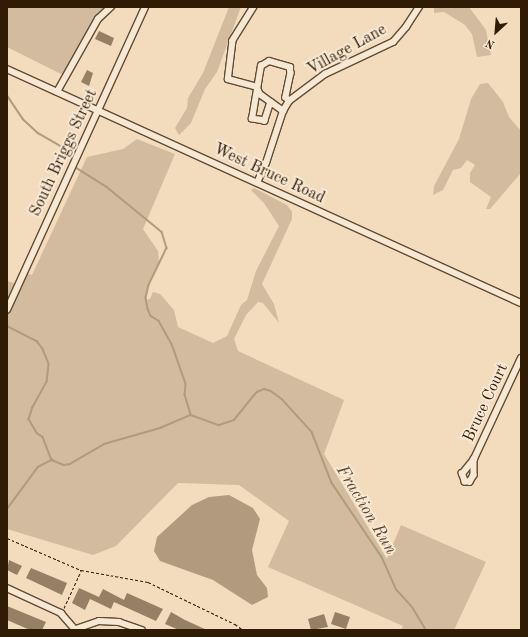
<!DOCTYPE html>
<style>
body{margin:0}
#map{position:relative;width:528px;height:637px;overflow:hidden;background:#f3dcbd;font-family:"Old Standard TT",serif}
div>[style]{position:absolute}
.green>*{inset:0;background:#d2bb9e}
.water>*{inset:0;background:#b19b7e}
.stream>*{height:1.5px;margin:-0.75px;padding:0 0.75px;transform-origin:0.75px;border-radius:0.75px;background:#b19b7e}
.building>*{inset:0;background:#958065}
.path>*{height:1px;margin-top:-0.5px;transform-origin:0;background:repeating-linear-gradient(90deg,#301c05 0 3px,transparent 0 5px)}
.roads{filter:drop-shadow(1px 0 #614c33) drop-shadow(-1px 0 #614c33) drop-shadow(0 1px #614c33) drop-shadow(0 -1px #614c33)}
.minor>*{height:5.5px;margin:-2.75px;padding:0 2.75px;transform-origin:2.75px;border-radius:2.75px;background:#f7e8d4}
span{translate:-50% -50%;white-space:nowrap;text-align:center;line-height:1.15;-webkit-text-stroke:4px #f7e8d4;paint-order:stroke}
.street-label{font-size:16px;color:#301c05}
.water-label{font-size:17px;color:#5d482f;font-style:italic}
.frame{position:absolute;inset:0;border:8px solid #301c05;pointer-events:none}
.north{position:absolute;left:476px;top:12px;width:40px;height:40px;-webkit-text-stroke:3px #f7e8d4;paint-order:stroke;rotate:206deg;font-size:11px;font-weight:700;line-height:16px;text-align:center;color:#301c05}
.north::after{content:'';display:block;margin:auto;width:14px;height:18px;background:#301c05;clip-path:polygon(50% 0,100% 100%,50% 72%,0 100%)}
</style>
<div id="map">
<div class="green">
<i style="clip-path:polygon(7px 7px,110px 7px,65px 76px,7px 47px)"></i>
<i style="clip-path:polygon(229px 7px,241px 7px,217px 72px,205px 89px,191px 123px,179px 135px,175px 128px,187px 108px,188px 98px,203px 73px)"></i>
<i style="clip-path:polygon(434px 7px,469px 7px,486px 30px,491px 55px,477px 57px,472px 34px,465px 25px,444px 12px,434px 13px)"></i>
<i style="clip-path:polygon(488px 83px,503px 102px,509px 117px,521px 131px,521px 173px,490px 209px,486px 209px,491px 197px,470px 182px,470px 173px,475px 165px,467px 160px,461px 168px,453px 170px,443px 190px,433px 195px,434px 186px,459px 139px,471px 99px,480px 84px)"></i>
<i style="clip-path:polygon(137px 139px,175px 154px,143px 229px,158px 251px,159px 262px,149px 285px,146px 300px,150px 299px,153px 292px,160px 294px,174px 310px,178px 327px,213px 343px,227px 336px,241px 305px,247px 300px,256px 271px,279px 226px,264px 203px,251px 190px,254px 188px,287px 205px,292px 212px,292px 219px,262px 284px,274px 304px,279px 323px,263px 303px,258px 302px,246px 315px,234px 339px,238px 351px,344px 400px,324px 454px,387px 559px,401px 525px,486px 562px,454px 630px,401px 630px,403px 626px,268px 567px,289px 521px,239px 485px,178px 483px,116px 546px,93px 555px,7px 529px,7px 281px,18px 284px,24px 272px,32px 275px,87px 157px,123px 149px)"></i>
</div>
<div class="water">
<i style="clip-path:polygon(229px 495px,253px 508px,260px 519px,252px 550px,257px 575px,267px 588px,268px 597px,252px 605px,213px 580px,160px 561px,154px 551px,157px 537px,192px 505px,209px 497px)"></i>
</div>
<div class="stream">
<i style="left:7px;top:95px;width:29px;rotate:56deg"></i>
<i style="left:23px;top:119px;width:21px;rotate:43deg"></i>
<i style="left:38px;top:133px;width:32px;rotate:30deg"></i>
<i style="left:66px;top:149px;width:9px;rotate:63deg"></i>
<i style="left:75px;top:167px;width:38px;rotate:32deg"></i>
<i style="left:107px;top:187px;width:71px;rotate:39.3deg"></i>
<i style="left:162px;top:232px;width:17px;rotate:73deg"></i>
<i style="left:167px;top:248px;width:41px;rotate:115.9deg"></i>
<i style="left:149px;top:285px;width:13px;rotate:103deg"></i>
<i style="left:146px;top:298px;width:11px;rotate:80deg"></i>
<i style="left:148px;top:309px;width:8px;rotate:67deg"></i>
<i style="left:151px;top:316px;width:9px;rotate:32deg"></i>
<i style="left:159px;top:321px;width:26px;rotate:61deg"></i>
<i style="left:172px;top:344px;width:42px;rotate:70.7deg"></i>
<i style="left:186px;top:384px;width:11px;rotate:95deg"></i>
<i style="left:185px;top:395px;width:21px;rotate:73deg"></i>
<i style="left:7px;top:326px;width:34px;rotate:27deg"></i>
<i style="left:37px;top:341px;width:10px;rotate:53deg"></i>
<i style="left:43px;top:349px;width:16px;rotate:68deg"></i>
<i style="left:49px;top:364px;width:18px;rotate:96deg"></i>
<i style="left:47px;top:382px;width:29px;rotate:119deg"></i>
<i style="left:33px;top:407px;width:13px;rotate:108deg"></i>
<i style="left:29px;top:419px;width:16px;rotate:60deg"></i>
<i style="left:37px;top:433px;width:7px;rotate:34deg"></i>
<i style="left:43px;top:437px;width:25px;rotate:69deg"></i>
<i style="left:52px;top:460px;width:13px;rotate:23deg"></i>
<i style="left:64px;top:465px;width:6px;rotate:-9deg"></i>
<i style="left:70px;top:464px;width:39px;rotate:-30deg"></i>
<i style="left:104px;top:444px;width:58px;rotate:-15.9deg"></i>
<i style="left:160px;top:428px;width:33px;rotate:-23deg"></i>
<i style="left:191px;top:415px;width:30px;rotate:20deg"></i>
<i style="left:219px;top:425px;width:16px;rotate:-18deg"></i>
<i style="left:234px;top:420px;width:36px;rotate:-51deg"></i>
<i style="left:257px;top:392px;width:8px;rotate:-23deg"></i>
<i style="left:264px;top:389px;width:7px;rotate:16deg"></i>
<i style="left:271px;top:391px;width:14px;rotate:36deg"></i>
<i style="left:282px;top:399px;width:45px;rotate:47.7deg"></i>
<i style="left:312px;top:432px;width:55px;rotate:68.6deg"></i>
<i style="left:332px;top:483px;width:89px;rotate:56deg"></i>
<i style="left:382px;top:557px;width:36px;rotate:66deg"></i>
<i style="left:397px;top:590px;width:24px;rotate:48deg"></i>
<i style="left:413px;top:608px;width:26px;rotate:59deg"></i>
<i style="left:7px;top:509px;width:52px;rotate:-53.6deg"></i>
<i style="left:38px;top:467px;width:16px;rotate:-27deg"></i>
</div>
<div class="building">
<i style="clip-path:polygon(99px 31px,114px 38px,111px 46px,95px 39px)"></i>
<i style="clip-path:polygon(87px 70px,93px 73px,89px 86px,81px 82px)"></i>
<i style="clip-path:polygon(9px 560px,22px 566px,17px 575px,7px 570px)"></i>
<i style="clip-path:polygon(31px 568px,67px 583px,62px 595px,26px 578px)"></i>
<i style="clip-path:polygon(79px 588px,99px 597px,103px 589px,124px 600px,127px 593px,163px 609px,156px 621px,114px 602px,111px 609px,90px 599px,85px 610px,72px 603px)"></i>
<i style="clip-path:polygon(7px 606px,46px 622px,42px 630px,30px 630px,7px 620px)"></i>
<i style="clip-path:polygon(171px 612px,185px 620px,207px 630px,179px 630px,165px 624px)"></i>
<i style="clip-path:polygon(335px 612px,350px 617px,346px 629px,331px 624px)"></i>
<i style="clip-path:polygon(324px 614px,328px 627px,311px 630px,308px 619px)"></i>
</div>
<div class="path">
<i style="left:7px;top:538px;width:81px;rotate:23.4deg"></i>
<i style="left:81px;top:570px;width:68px;rotate:10.2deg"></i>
<i style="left:148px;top:582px;width:97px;rotate:25.8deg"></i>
<i style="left:235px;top:624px;width:10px;rotate:37deg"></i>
<i style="left:64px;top:608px;width:41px;rotate:-65.3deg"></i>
</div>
<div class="roads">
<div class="minor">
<i style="left:254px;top:7px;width:40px;rotate:122deg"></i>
<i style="left:233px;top:41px;width:38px;rotate:97deg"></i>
<i style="left:228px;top:79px;width:30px;rotate:15deg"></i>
<i style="left:257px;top:87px;width:8px;rotate:67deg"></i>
<i style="left:260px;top:94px;width:29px;rotate:36deg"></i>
<i style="left:7px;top:69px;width:565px;rotate:24.48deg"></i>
<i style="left:57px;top:92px;width:84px;rotate:-60.7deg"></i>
<i style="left:98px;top:19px;width:18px;rotate:-43deg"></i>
<i style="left:271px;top:102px;width:20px;rotate:108deg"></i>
<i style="left:265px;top:121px;width:13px;rotate:-171deg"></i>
<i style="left:252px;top:119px;width:54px;rotate:-80.4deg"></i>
<i style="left:261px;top:66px;width:9px;rotate:-32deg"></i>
<i style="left:269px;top:61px;width:22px;rotate:16deg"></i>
<i style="left:290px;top:67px;width:6px;rotate:81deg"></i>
<i style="left:291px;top:73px;width:25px;rotate:102deg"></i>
<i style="left:286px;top:97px;width:5px;rotate:53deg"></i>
<i style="left:257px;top:183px;width:22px;rotate:-66deg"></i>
<i style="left:266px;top:163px;width:55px;rotate:-71.9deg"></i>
<i style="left:283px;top:111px;width:12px;rotate:-59deg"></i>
<i style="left:289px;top:101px;width:45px;rotate:-36.9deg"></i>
<i style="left:325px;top:74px;width:75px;rotate:-25.2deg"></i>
<i style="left:393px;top:42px;width:20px;rotate:-49deg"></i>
<i style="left:406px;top:27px;width:24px;rotate:-57deg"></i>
<i style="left:7px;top:310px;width:333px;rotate:-65.5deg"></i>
<i style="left:474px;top:459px;width:16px;rotate:90deg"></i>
<i style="left:474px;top:475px;width:8px;rotate:120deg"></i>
<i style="left:470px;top:482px;width:5px;rotate:180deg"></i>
<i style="left:465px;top:482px;width:9px;rotate:-111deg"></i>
<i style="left:462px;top:474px;width:19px;rotate:-51deg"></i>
<i style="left:474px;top:459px;width:111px;rotate:-65deg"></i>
<i style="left:7px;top:588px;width:60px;rotate:24.8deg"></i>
<i style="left:61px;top:613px;width:23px;rotate:49deg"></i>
<i style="left:76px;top:629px;width:24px;rotate:-19deg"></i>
<i style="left:99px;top:621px;width:20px;rotate:3deg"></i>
<i style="left:119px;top:622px;width:24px;rotate:19deg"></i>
</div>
</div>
<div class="street-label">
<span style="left:347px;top:50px;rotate:-29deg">Village Lane</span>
<span style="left:64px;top:153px;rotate:-65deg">South Briggs Street</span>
<span style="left:269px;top:174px;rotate:25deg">West Bruce Road</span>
<span style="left:486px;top:403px;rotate:-65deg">Bruce Court</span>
</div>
<div class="water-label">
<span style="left:366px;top:510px;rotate:59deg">Fraction Run</span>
</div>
<div class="frame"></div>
<div class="north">N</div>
</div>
